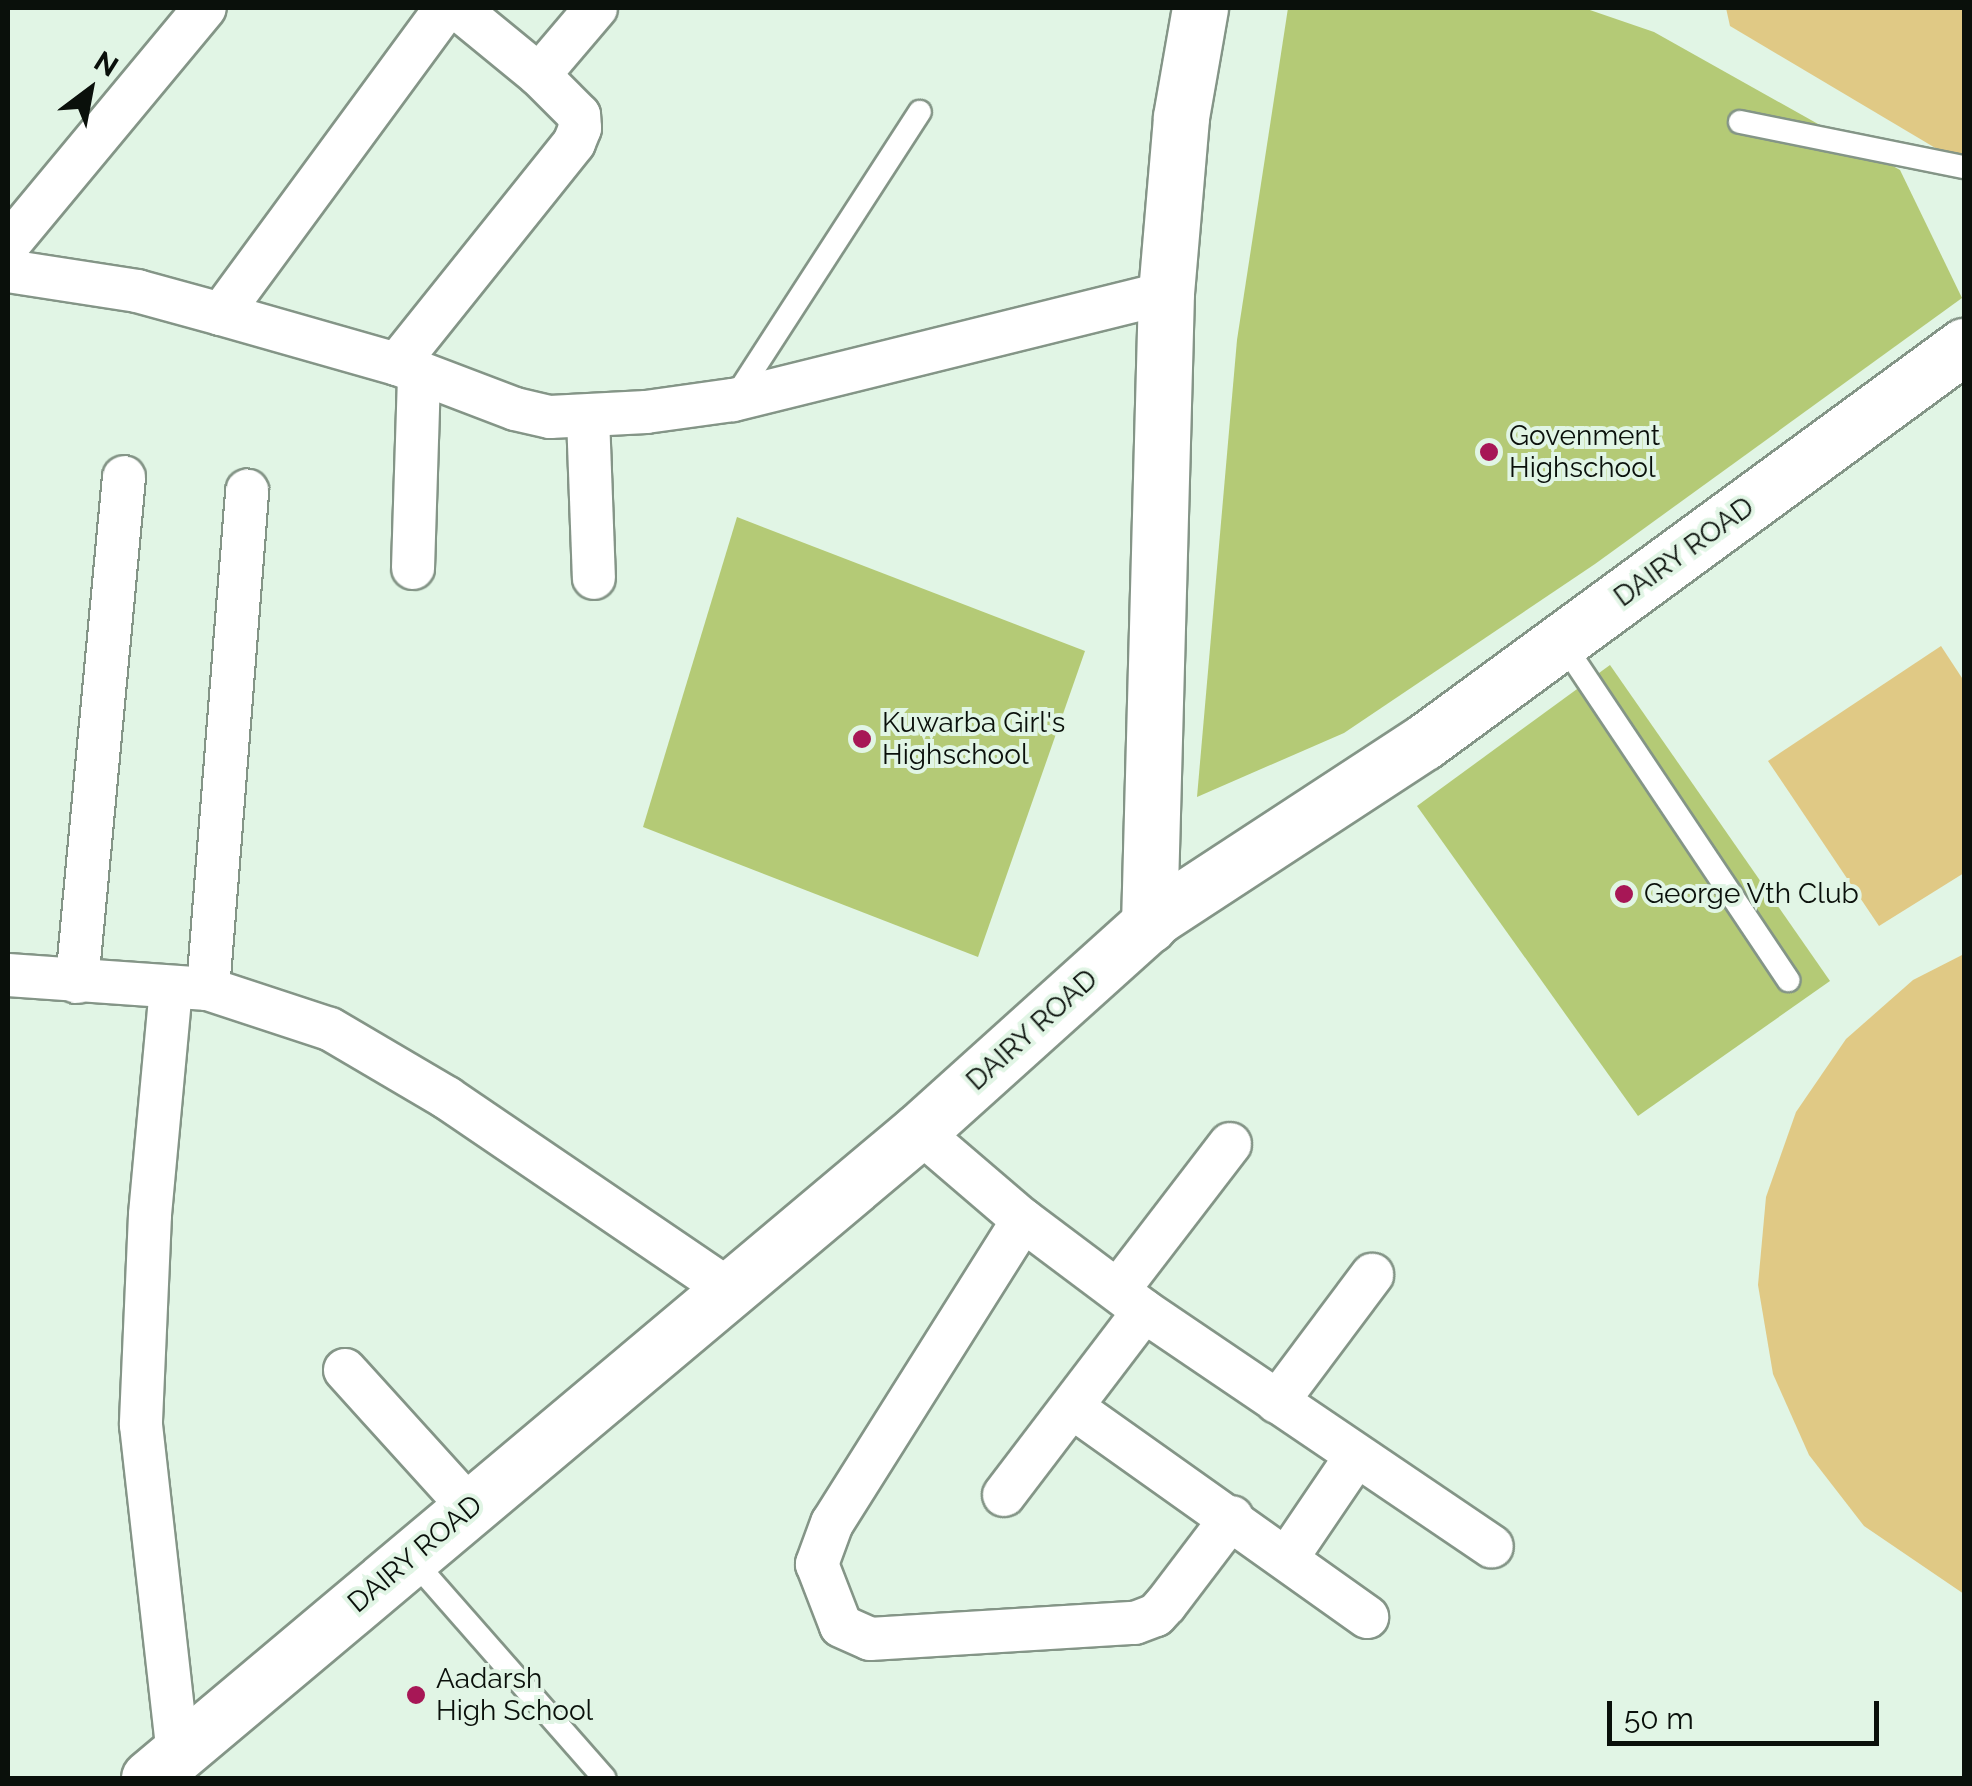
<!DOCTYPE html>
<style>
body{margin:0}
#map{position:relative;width:1972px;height:1786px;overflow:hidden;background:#e1f5e5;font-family:Raleway,sans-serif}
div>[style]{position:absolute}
.green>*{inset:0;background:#e0c985}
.building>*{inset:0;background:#b4ca76}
.roads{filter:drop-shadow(2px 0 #849587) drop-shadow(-2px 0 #849587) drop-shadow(0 2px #849587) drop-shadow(0 -2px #849587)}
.lane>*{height:22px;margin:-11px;padding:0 11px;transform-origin:11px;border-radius:11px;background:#fff}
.street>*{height:42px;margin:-21px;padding:0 21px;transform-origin:21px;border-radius:21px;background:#fff}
.secondary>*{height:55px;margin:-27.5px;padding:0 27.5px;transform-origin:27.5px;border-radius:27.5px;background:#fff}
.dots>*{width:28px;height:28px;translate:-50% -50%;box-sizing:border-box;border:5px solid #e1f5e5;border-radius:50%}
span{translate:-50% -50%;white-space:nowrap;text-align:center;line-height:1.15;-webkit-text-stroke:8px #e1f5e5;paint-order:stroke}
.poi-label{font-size:28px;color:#0a100b}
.left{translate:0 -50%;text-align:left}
.street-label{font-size:28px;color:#0a100b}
.frame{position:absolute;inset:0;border:10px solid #0a100b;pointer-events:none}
.north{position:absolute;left:40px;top:40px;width:100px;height:100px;-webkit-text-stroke:8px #e1f5e5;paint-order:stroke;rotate:32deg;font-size:28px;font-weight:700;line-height:40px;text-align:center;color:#0a100b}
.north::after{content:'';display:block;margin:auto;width:35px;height:45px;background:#0a100b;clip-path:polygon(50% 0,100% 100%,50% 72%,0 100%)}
.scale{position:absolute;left:1607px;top:1701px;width:272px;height:45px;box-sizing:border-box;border:5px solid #0a100b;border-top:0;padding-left:12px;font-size:30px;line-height:35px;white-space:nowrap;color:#0a100b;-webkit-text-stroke:8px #e1f5e5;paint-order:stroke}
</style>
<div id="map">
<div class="green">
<i style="clip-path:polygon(1726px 8px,1964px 8px,1964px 165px,1730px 26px)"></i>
<i style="clip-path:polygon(1941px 646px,1964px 681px,1964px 873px,1879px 926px,1768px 761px)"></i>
<i style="clip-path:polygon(1964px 954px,1964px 1594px,1864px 1526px,1809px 1455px,1773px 1374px,1758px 1285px,1766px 1197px,1796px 1112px,1846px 1039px,1913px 980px)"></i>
</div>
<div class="building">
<i style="clip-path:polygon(1288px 8px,1584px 8px,1654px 32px,1900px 170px,1962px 298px,1595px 564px,1344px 733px,1197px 797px,1237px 340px)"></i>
<i style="clip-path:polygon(737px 517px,1085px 651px,978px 957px,643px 827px)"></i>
<i style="clip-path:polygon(1610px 665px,1830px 981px,1638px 1116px,1417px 806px)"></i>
</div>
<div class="roads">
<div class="lane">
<i style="left:1740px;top:122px;width:228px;rotate:11.4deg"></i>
<i style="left:734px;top:399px;width:342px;rotate:-57.1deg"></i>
<i style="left:1562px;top:642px;width:407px;rotate:56.2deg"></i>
<i style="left:411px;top:1558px;width:293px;rotate:48.7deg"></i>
</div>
<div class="street">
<i style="left:539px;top:75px;width:88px;rotate:-49.6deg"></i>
<i style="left:8px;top:245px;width:308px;rotate:-50.3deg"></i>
<i style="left:8px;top:271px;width:131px;rotate:8.8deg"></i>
<i style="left:137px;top:291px;width:87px;rotate:15.3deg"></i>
<i style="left:221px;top:314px;width:183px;rotate:15.9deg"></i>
<i style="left:397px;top:364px;width:126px;rotate:20.9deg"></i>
<i style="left:515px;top:409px;width:36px;rotate:13deg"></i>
<i style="left:550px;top:417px;width:96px;rotate:-3deg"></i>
<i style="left:646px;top:412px;width:88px;rotate:-7.9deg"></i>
<i style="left:733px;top:400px;width:446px;rotate:-13.9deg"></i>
<i style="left:221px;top:314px;width:380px;rotate:-53.7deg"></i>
<i style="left:397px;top:364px;width:283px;rotate:-51.3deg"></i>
<i style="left:574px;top:143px;width:16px;rotate:-68deg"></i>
<i style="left:580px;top:128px;width:13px;rotate:-94deg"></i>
<i style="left:579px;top:115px;width:57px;rotate:-135deg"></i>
<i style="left:539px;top:75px;width:106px;rotate:-140.7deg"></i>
<i style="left:588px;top:417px;width:161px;rotate:87.9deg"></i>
<i style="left:413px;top:568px;width:195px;rotate:-88.2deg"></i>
<i style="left:8px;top:975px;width:200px;rotate:4deg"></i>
<i style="left:208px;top:989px;width:128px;rotate:18.2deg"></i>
<i style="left:330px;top:1029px;width:136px;rotate:30.5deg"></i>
<i style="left:447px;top:1098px;width:342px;rotate:34.2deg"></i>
<i style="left:77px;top:982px;width:507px;rotate:-84.68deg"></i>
<i style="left:171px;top:988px;width:228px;rotate:95.3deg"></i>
<i style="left:150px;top:1215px;width:210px;rotate:92.5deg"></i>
<i style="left:141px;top:1425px;width:331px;rotate:83.6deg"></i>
<i style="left:208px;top:989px;width:500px;rotate:-85.5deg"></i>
<i style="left:919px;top:1131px;width:137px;rotate:40.6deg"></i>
<i style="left:1023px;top:1220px;width:151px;rotate:36.9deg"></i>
<i style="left:1144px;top:1311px;width:420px;rotate:34.1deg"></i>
<i style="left:1023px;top:1220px;width:358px;rotate:122.2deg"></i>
<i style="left:832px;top:1523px;width:44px;rotate:110.1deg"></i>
<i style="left:817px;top:1564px;width:66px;rotate:68.8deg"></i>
<i style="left:841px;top:1626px;width:32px;rotate:24deg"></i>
<i style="left:870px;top:1639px;width:265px;rotate:-3.5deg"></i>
<i style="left:1135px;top:1623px;width:22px;rotate:-21deg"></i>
<i style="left:1156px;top:1615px;width:15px;rotate:-48deg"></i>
<i style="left:1166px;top:1604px;width:109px;rotate:-52.8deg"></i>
<i style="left:1118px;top:1290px;width:184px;rotate:-52.5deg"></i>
<i style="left:345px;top:1370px;width:186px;rotate:47.8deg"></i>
<i style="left:1277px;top:1402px;width:159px;rotate:-53.2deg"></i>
<i style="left:1073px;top:1408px;width:361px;rotate:35.4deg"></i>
<i style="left:1004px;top:1495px;width:231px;rotate:-52.7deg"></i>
<i style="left:1287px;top:1558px;width:123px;rotate:-55.9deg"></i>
</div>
<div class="secondary">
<i style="left:1149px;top:925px;width:632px;rotate:-88.46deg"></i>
<i style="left:1166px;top:293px;width:177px;rotate:-85.1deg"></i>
<i style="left:1181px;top:117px;width:111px;rotate:-80.1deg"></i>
<i style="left:149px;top:1778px;width:1006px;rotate:-40.04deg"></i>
<i style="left:919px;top:1131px;width:321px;rotate:-42deg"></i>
<i style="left:1158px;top:916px;width:318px;rotate:-33.2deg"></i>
<i style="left:1424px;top:742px;width:670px;rotate:-36.25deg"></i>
</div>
</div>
<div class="dots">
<i style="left:1489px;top:452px;background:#a71756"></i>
<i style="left:862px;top:739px;background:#a71756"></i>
<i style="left:1624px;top:894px;background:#a71756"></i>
<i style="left:416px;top:1695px;background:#a71756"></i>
</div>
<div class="poi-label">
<span class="left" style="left:1509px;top:452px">Govenment<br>Highschool</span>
<span class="left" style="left:882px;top:739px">Kuwarba Girl's<br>Highschool</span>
<span class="left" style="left:1644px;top:894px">George Vth Club</span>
<span class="left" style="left:436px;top:1695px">Aadarsh<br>High School</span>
</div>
<div class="street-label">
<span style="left:1684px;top:552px;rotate:-36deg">DAIRY ROAD</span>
<span style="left:1032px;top:1030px;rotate:-42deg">DAIRY ROAD</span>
<span style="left:415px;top:1554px;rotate:-40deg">DAIRY ROAD</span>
</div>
<div class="frame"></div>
<div class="north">N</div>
<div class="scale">50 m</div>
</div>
